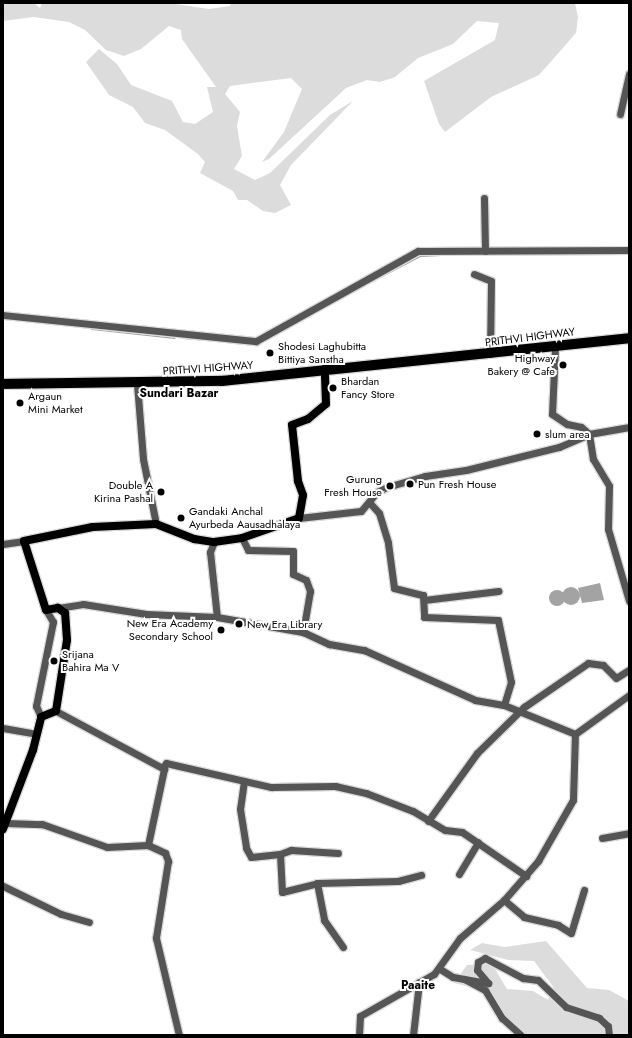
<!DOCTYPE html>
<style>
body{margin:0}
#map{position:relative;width:632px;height:1038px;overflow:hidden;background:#fff;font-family:Jost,sans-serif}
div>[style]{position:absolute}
.green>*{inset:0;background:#dcdcdc}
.water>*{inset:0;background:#a3a3a3}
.round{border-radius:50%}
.stream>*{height:1.5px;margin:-0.75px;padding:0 0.75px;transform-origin:0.75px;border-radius:0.75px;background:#a3a3a3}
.roads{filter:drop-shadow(1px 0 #dbdbdb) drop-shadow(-1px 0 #dbdbdb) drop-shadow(0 1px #dbdbdb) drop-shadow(0 -1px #dbdbdb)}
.minor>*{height:7px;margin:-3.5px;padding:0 3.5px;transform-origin:3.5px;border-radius:3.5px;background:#555}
.major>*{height:8px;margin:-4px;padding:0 4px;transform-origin:4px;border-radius:4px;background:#000}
.highway>*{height:10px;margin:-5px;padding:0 5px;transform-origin:5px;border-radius:5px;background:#000}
.dots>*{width:11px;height:11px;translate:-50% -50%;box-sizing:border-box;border:2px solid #fff;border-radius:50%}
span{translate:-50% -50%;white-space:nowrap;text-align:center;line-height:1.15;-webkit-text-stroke:4px #fff;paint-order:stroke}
.street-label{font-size:11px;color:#000}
.poi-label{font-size:11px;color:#000}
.left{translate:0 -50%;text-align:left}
.right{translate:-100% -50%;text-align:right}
.neighbourhood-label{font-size:12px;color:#000;font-weight:700}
.frame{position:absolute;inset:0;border:4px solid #000;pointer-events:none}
</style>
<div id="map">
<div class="green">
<i style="clip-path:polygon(3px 3px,34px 3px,40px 8px,42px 3px,169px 3px,209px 9px,230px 6px,231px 3px,575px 3px,578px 17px,576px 33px,539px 75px,491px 97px,445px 132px,439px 124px,424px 81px,495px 40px,499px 23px,477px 21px,453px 44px,418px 58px,395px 77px,380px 82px,367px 80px,346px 88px,269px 159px,262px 162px,284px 132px,302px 89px,291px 78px,230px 86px,225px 94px,240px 112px,237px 126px,242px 156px,234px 169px,255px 180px,270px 173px,330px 115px,353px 101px,291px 165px,280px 185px,291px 205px,275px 213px,263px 211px,247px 200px,238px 200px,233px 191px,200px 173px,205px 162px,198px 154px,165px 130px,145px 123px,133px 107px,109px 95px,86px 62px,99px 49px,117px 64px,131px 85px,172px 101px,183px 122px,195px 124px,213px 112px,207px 87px,216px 87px,182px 39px,181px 30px,169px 26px,141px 49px,124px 56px,106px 50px,85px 30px,69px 22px,33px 17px,3px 21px)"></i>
<i style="clip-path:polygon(546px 941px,587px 988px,609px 990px,629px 1001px,629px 1035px,519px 1035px,504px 1024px,494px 1002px,479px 989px,454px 983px,467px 965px,492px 964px,507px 989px,533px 991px,548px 1000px,554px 988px,534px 961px,508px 960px,470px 950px,482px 943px,504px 947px)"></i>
</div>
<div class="water">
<i style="clip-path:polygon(600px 583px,604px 600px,582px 603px,578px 588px)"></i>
<i class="round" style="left:562px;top:587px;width:18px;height:18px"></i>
<i class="round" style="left:549px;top:590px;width:16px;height:16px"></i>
</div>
<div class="stream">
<i style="left:331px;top:303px;width:102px;rotate:-27.6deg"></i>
<i style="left:421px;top:256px;width:42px;rotate:-2.7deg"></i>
<i style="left:92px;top:329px;width:83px;rotate:6.2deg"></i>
<i style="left:183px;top:338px;width:71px;rotate:4.8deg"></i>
<i style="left:258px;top:344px;width:43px;rotate:-28.9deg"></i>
</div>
<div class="roads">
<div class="minor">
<i style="left:620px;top:114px;width:41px;rotate:-77.3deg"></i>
<i style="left:484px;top:198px;width:53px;rotate:88.9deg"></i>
<i style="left:474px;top:274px;width:18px;rotate:22deg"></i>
<i style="left:491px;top:281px;width:73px;rotate:90.8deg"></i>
<i style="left:3px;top:315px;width:254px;rotate:5.9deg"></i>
<i style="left:256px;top:341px;width:185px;rotate:-29.1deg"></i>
<i style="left:418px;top:251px;width:211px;rotate:-0.3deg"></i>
<i style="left:555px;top:348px;width:66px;rotate:92.6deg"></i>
<i style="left:552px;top:414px;width:18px;rotate:34deg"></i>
<i style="left:567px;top:424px;width:14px;rotate:12deg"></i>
<i style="left:581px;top:427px;width:11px;rotate:41deg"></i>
<i style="left:589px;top:434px;width:25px;rotate:81deg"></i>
<i style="left:593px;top:459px;width:31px;rotate:59deg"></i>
<i style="left:609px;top:486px;width:43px;rotate:91.3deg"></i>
<i style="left:608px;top:529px;width:75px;rotate:73.7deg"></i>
<i style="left:137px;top:384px;width:75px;rotate:85.4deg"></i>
<i style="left:143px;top:459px;width:66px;rotate:78.7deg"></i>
<i style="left:369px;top:502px;width:15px;rotate:48deg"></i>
<i style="left:379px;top:513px;width:31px;rotate:73deg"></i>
<i style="left:388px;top:543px;width:45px;rotate:82.4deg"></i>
<i style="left:394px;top:588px;width:30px;rotate:14deg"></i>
<i style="left:423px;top:595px;width:22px;rotate:87deg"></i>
<i style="left:424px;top:617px;width:74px;rotate:2.3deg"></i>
<i style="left:498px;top:620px;width:63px;rotate:78.2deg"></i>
<i style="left:511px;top:682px;width:24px;rotate:107deg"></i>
<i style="left:299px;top:518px;width:62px;rotate:-6.4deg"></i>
<i style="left:361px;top:511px;width:25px;rotate:-50deg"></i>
<i style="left:377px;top:492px;width:11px;rotate:-27deg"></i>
<i style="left:387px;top:487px;width:40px;rotate:-16deg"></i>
<i style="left:425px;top:476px;width:41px;rotate:-8.3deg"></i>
<i style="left:466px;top:470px;width:96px;rotate:-13.9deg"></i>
<i style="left:559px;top:447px;width:33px;rotate:-23deg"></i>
<i style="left:589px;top:434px;width:41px;rotate:-9.9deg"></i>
<i style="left:242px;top:538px;width:13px;rotate:63deg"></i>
<i style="left:248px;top:550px;width:45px;rotate:1.3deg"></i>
<i style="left:293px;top:551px;width:23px;rotate:90deg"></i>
<i style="left:293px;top:574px;width:14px;rotate:25deg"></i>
<i style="left:306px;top:580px;width:12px;rotate:70deg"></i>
<i style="left:310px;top:591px;width:42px;rotate:99.7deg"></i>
<i style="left:214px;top:542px;width:11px;rotate:112deg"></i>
<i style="left:210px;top:552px;width:65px;rotate:83.9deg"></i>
<i style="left:3px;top:544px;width:21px;rotate:-8deg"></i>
<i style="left:424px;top:600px;width:75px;rotate:-6.9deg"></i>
<i style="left:58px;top:608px;width:25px;rotate:-9deg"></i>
<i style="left:83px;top:604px;width:64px;rotate:9deg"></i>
<i style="left:146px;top:614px;width:71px;rotate:2.4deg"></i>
<i style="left:217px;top:617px;width:87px;rotate:9.9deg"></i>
<i style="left:303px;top:632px;width:29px;rotate:25deg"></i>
<i style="left:329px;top:644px;width:36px;rotate:10deg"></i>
<i style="left:364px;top:650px;width:122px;rotate:24.2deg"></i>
<i style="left:475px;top:700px;width:29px;rotate:10deg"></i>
<i style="left:504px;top:705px;width:77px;rotate:22.2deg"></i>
<i style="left:56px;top:711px;width:123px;rotate:28.2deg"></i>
<i style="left:164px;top:769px;width:78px;rotate:101.9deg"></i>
<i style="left:148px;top:845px;width:19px;rotate:25deg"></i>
<i style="left:165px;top:853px;width:9px;rotate:69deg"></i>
<i style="left:168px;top:861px;width:78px;rotate:98.9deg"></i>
<i style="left:156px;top:938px;width:100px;rotate:76.7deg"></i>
<i style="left:41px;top:717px;width:12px;rotate:-114deg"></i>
<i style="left:36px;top:706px;width:86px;rotate:-78.6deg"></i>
<i style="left:53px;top:622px;width:14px;rotate:-120deg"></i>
<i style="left:3px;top:728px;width:34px;rotate:10deg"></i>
<i style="left:163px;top:767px;width:5px;rotate:-53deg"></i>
<i style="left:166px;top:763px;width:108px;rotate:12.9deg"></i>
<i style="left:271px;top:787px;width:64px;rotate:-0.9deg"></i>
<i style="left:335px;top:786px;width:32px;rotate:13deg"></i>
<i style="left:366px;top:793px;width:50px;rotate:21deg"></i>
<i style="left:413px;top:811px;width:37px;rotate:31deg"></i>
<i style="left:445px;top:830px;width:17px;rotate:7deg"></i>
<i style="left:462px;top:832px;width:78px;rotate:34.5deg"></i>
<i style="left:244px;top:781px;width:28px;rotate:98deg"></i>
<i style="left:240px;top:809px;width:39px;rotate:81deg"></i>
<i style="left:246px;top:848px;width:10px;rotate:61deg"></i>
<i style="left:251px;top:857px;width:29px;rotate:-6deg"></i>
<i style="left:280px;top:854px;width:38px;rotate:87deg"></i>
<i style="left:282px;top:892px;width:36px;rotate:-14deg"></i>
<i style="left:317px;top:883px;width:38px;rotate:79deg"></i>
<i style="left:324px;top:920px;width:33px;rotate:55deg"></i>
<i style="left:428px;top:821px;width:84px;rotate:-54.2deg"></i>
<i style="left:477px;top:753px;width:66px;rotate:-44.4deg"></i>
<i style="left:524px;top:707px;width:78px;rotate:-34.5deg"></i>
<i style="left:588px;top:663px;width:15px;rotate:8deg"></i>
<i style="left:603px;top:665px;width:18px;rotate:45deg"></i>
<i style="left:616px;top:678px;width:15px;rotate:-32deg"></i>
<i style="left:5px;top:823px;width:37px;rotate:2deg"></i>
<i style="left:42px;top:824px;width:69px;rotate:19.5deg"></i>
<i style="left:107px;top:847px;width:41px;rotate:-2.8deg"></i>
<i style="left:602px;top:838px;width:27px;rotate:-10deg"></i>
<i style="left:280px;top:854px;width:12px;rotate:-20deg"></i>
<i style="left:291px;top:850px;width:47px;rotate:3.7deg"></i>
<i style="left:459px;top:874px;width:37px;rotate:-59deg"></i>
<i style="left:317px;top:883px;width:81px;rotate:-1.4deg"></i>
<i style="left:398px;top:881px;width:24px;rotate:-15deg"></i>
<i style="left:3px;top:886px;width:64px;rotate:25.8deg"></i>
<i style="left:61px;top:914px;width:29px;rotate:16deg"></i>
<i style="left:504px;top:900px;width:26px;rotate:40deg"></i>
<i style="left:524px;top:917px;width:35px;rotate:13deg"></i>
<i style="left:558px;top:925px;width:15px;rotate:32deg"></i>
<i style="left:571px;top:933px;width:45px;rotate:-73.2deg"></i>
<i style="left:440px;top:969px;width:15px;rotate:32deg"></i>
<i style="left:453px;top:977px;width:36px;rotate:10deg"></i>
<i style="left:488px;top:983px;width:17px;rotate:-130deg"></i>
<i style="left:477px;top:970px;width:8px;rotate:-83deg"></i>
<i style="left:478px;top:962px;width:8px;rotate:-30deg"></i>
<i style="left:485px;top:958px;width:43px;rotate:27.8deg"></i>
<i style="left:523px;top:978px;width:15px;rotate:8deg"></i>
<i style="left:538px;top:980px;width:39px;rotate:44deg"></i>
<i style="left:566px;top:1007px;width:35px;rotate:18deg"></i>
<i style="left:599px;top:1018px;width:12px;rotate:42deg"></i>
<i style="left:608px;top:1026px;width:9px;rotate:84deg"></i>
<i style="left:464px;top:979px;width:24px;rotate:28deg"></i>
<i style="left:485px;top:990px;width:33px;rotate:59deg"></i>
<i style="left:502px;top:1018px;width:25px;rotate:42deg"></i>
<i style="left:359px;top:1035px;width:19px;rotate:-87deg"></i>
<i style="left:360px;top:1016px;width:85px;rotate:-29.6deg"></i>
<i style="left:434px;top:974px;width:44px;rotate:-54.2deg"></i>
<i style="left:460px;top:938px;width:58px;rotate:-40.8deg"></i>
<i style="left:504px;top:900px;width:52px;rotate:-48.9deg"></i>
<i style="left:538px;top:861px;width:70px;rotate:-60.2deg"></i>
<i style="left:573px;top:800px;width:66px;rotate:-88.3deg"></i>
<i style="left:575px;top:734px;width:67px;rotate:-35.8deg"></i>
<i style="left:413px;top:1035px;width:53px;rotate:-83.5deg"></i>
</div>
<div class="major">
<i style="left:3px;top:829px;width:85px;rotate:-69.2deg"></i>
<i style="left:33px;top:750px;width:34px;rotate:-76deg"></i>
<i style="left:41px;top:717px;width:16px;rotate:-22deg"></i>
<i style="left:56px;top:711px;width:72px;rotate:-81.2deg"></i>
<i style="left:67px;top:640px;width:27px;rotate:-94deg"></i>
<i style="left:65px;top:613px;width:9px;rotate:-144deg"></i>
<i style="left:58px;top:608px;width:12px;rotate:171deg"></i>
<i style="left:46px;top:610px;width:72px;rotate:-107.7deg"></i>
<i style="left:24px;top:541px;width:70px;rotate:-11.5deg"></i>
<i style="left:93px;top:527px;width:63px;rotate:-2.7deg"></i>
<i style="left:156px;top:524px;width:41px;rotate:21.5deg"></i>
<i style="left:194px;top:539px;width:20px;rotate:9deg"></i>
<i style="left:214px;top:542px;width:28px;rotate:-8deg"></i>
<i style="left:242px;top:538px;width:60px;rotate:-19.3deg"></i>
<i style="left:299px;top:518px;width:23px;rotate:-80deg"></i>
<i style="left:303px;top:495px;width:15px;rotate:-110deg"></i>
<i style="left:298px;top:481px;width:56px;rotate:-96.1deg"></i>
<i style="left:292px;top:425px;width:17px;rotate:-21deg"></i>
<i style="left:308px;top:419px;width:23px;rotate:-40deg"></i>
<i style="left:326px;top:404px;width:35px;rotate:-92deg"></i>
</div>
<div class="highway">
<i style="left:3px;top:384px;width:219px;rotate:-0.8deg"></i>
<i style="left:222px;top:381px;width:409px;rotate:-6deg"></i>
</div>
</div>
<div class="dots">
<i style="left:270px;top:353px;background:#000"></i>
<i style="left:563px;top:365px;background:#000"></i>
<i style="left:333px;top:388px;background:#000"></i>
<i style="left:20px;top:403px;background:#000"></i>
<i style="left:537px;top:434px;background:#000"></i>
<i style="left:410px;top:484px;background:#000"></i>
<i style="left:390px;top:486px;background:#000"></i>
<i style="left:161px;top:492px;background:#000"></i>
<i style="left:181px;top:518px;background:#000"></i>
<i style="left:239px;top:624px;background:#000"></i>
<i style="left:221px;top:630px;background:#000"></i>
<i style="left:54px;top:661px;background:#000"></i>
</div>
<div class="street-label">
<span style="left:530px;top:337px;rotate:-7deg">PRITHVI HIGHWAY</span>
<span style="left:208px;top:368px;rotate:-4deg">PRITHVI HIGHWAY</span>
</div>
<div class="poi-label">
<span class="left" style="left:278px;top:353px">Shodesi Laghubitta<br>Bittiya Sanstha</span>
<span class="right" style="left:555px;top:365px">Highway<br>Bakery @ Cafe</span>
<span class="left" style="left:341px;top:388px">Bhardan<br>Fancy Store</span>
<span class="left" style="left:28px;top:403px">Argaun<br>Mini Market</span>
<span class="left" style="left:545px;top:434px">slum area</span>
<span class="right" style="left:382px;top:486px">Gurung<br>Fresh House</span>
<span class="left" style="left:418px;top:484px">Pun Fresh House</span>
<span class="right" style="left:153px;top:492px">Double A<br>Kirina Pashal</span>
<span class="left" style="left:189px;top:518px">Gandaki Anchal<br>Ayurbeda Aausadhalaya</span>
<span class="right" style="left:213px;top:630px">New Era Academy<br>Secondary School</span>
<span class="left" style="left:247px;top:624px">New Era Library</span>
<span class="left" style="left:62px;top:661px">Srijana<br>Bahira Ma V</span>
</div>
<div class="neighbourhood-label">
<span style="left:179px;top:394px">Sundari Bazar</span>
<span style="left:418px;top:986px">Paaite</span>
</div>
<div class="frame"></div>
</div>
